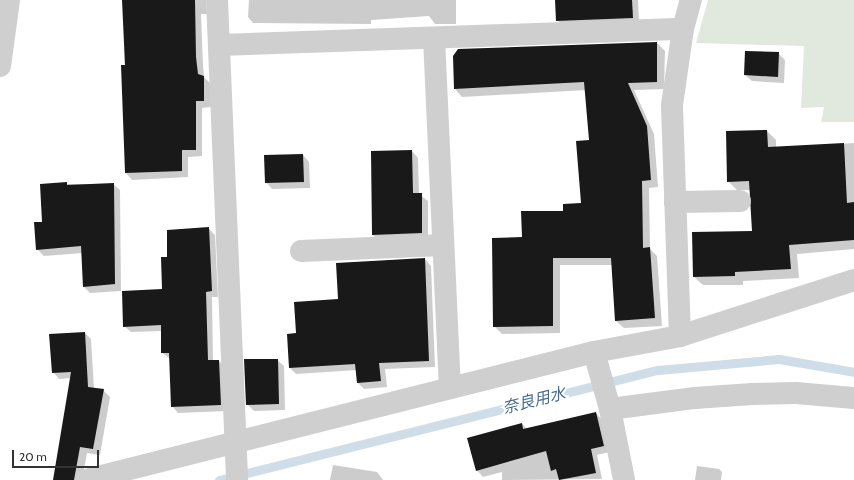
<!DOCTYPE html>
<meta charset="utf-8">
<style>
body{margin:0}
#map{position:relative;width:854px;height:480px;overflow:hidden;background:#fff;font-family:Cabin,"Noto Sans JP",sans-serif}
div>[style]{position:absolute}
.green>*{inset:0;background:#e1e8dd}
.shadow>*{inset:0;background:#0003}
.stream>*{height:9px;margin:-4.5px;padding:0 4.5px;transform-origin:4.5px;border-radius:4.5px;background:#cfdde8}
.building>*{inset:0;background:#191919}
.minor>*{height:22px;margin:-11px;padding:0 11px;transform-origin:11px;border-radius:11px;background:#cfcfcf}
span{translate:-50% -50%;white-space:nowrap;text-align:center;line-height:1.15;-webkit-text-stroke:4px #fff;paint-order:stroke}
.water-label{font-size:16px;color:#486c8d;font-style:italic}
.scale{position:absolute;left:12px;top:450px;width:87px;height:18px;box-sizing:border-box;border:2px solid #323232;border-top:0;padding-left:5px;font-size:12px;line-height:14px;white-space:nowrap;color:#323232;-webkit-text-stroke:3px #fff;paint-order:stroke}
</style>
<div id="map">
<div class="green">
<i style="clip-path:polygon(708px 0,854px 0,854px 122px,821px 122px,824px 107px,801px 108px,804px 46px,696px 43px)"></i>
</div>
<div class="shadow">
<i style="clip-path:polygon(124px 0,206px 0,207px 14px,201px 14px,203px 65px,204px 77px,210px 83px,211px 107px,202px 108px,202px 156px,188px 157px,188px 177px,132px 180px,126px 173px)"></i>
<i style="clip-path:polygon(249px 0,456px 0,456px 24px,435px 24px,429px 16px,371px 20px,371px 24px,253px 23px,248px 17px)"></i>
<i style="clip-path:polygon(556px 0,638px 0,639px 24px,564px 27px,557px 20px)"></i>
<i style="clip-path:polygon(657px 43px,665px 51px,664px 89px,634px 90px,654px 134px,658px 187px,649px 188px,650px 249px,657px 256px,662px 326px,624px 328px,616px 321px,612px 265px,560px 265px,560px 333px,502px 334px,494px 326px,523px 238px,582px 204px,590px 141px,586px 90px,462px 97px,455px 89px,454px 56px,458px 50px)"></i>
<i style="clip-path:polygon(778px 53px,785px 60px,784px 83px,752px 81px,745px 75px)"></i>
<i style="clip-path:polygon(767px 131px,776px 140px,776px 148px,854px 143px,854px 249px,797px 254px,799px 278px,743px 281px,743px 285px,703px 285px,694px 277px,753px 232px,751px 190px,737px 190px,728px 181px)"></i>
<i style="clip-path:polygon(412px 151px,418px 158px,419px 194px,428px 201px,428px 240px,380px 242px,373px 235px,372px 152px)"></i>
<i style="clip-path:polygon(303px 155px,309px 162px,310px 188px,272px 189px,266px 182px)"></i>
<i style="clip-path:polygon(41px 184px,113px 184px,120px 190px,121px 291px,90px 293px,84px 287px,83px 253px,44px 256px,37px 249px,43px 223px)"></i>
<i style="clip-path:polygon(209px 229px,215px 235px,218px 297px,212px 297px,213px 361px,219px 361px,225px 367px,227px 411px,178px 413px,172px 406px,171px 359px,162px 353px,162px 331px,131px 332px,124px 326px,163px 290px,168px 258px)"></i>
<i style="clip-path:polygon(425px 259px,431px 266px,435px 367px,385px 369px,387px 387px,364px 389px,358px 383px,357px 370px,296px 374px,290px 368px,297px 334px,339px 300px)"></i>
<i style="clip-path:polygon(85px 333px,91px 339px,94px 389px,103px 390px,110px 397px,100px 455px,87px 453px,82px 480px,54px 480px,71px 378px,59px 379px,53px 372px)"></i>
<i style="clip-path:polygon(277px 360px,284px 366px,285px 410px,254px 411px,247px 404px)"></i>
<i style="clip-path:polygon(596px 413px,602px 420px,610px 452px,597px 455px,602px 479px,502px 480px,502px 472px,483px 477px,477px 470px,522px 424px,527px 429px)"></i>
<i style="clip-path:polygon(333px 465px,377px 472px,383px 480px,330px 480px)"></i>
<i style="clip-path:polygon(697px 466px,719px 469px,722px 472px,721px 480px,695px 480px)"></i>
</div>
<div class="stream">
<i style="left:219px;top:480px;width:453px;rotate:-14.1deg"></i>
<i style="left:658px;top:370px;width:121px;rotate:-5.2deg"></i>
<i style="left:779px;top:359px;width:76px;rotate:9.8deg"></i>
</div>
<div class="building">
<i style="clip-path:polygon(122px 0,195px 0,196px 57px,198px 74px,204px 76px,204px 101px,196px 101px,196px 150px,182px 150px,182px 171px,125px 173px,121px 65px,125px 65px)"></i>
<i style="clip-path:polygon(555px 0,632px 0,633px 18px,556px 21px)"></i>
<i style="clip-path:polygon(657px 42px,657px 82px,628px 83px,647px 126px,651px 180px,642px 181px,643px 248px,650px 247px,655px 318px,615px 321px,611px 258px,553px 258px,553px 326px,493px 327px,492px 238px,522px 237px,521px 211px,563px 211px,563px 204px,581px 203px,576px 141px,589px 140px,584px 82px,454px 89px,453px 56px,458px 49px)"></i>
<i style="clip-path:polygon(745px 51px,779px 52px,778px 77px,744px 75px)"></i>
<i style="clip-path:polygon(767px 130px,768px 147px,844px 143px,847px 203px,854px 202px,854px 240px,789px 245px,791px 269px,735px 272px,735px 276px,693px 277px,692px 232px,752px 231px,749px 181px,727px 182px,726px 131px)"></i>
<i style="clip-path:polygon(412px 150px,413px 193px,422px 193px,422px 233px,372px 235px,371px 151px)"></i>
<i style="clip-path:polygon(303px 154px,304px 182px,265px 183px,264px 155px)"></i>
<i style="clip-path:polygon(67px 182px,67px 185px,114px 183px,115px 284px,83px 287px,81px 246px,36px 250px,34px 222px,42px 222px,40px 184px)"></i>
<i style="clip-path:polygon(209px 227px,212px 291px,206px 292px,208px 360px,219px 360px,221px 405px,171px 407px,169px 353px,161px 353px,161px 325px,123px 327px,122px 291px,162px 289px,161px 257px,167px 257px,167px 230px)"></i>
<i style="clip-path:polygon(425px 258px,429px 361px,379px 363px,381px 381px,357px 383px,355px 364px,289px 368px,287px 334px,296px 333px,294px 302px,338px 299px,336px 263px)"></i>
<i style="clip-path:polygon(85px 332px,88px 387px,104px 389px,93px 449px,80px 447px,74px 480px,53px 480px,71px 372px,52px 373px,49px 334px)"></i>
<i style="clip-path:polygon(244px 359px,278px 359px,279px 404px,246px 405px)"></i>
<i style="clip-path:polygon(596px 412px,604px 446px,591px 449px,596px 473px,559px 480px,556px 469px,551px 471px,546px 451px,476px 471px,467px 438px,522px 423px,523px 429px)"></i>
</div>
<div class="minor">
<i style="left:217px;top:0;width:480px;rotate:87.6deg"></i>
<i style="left:434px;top:38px;width:349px;rotate:87.4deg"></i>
<i style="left:220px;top:45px;width:463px;rotate:-2deg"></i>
<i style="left:0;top:66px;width:67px;rotate:-82.2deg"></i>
<i style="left:675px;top:202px;width:65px;rotate:-0.9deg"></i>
<i style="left:301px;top:251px;width:142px;rotate:-2.4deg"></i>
<i style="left:680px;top:336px;width:231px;rotate:-92deg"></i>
<i style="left:672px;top:105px;width:77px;rotate:-81.8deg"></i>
<i style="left:683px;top:29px;width:30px;rotate:-75deg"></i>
<i style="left:594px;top:352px;width:59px;rotate:74.3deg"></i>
<i style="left:610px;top:409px;width:72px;rotate:78.8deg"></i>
<i style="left:610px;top:409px;width:86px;rotate:-7.4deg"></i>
<i style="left:695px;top:398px;width:57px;rotate:-4deg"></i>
<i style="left:752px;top:394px;width:44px;rotate:-1.3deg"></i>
<i style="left:796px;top:393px;width:58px;rotate:4.9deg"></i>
<i style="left:86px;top:480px;width:524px;rotate:-14.14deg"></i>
<i style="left:594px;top:352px;width:87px;rotate:-10.5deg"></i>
<i style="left:680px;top:336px;width:183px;rotate:-17.8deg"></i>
</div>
<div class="water-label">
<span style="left:534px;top:401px;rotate:-14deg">奈良用水</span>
</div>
<div class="scale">20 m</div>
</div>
